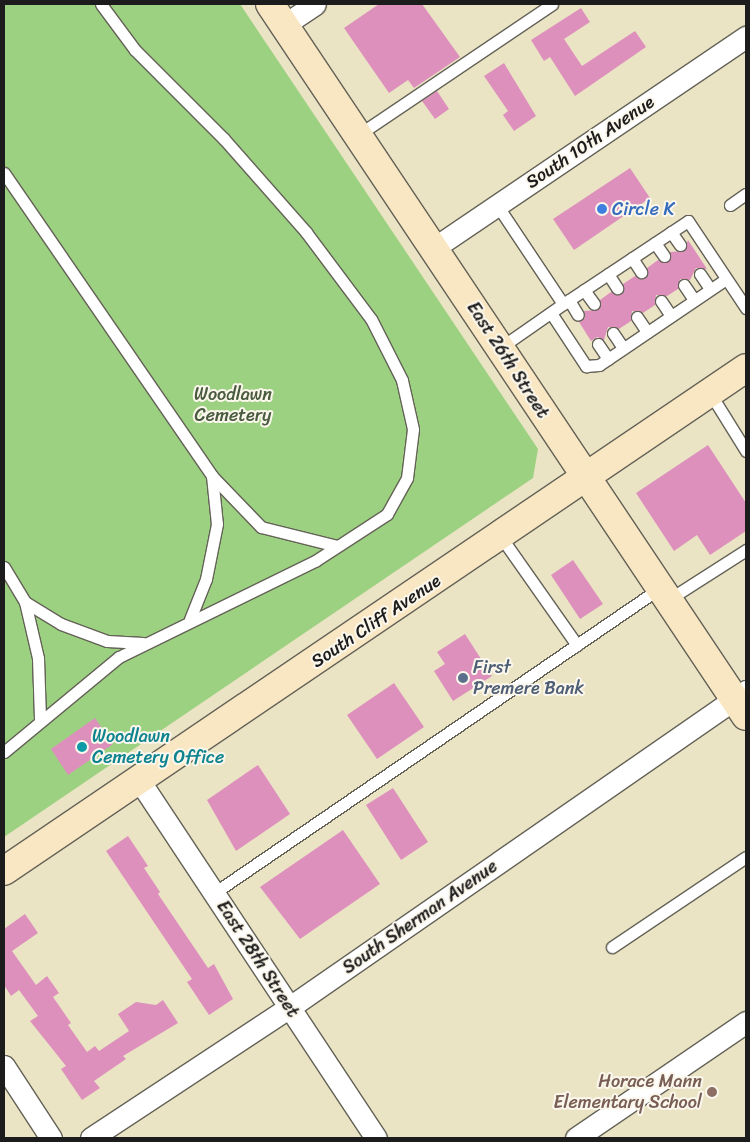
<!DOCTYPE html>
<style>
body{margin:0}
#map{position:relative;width:750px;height:1142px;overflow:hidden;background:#eae4c4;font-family:Sriracha,sans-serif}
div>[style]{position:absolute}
.green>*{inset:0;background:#9cd181}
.building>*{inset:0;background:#de90bd}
.roads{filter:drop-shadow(1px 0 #646257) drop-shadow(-1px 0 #646257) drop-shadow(0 1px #646257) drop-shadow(0 -1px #646257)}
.service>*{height:11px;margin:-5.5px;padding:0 5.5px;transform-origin:5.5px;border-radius:5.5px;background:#fff}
.minor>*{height:21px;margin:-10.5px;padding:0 10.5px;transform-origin:10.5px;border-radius:10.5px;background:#fff}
.secondary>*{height:28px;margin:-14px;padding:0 14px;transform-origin:14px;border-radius:14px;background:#f9e7c3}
.dots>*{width:14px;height:14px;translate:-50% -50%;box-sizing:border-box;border:2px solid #fbf7ec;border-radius:50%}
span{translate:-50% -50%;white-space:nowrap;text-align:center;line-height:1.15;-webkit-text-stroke:4px #fbf7ec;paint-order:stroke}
.street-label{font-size:18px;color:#1c1c1c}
.shop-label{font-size:18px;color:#366cbe}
.left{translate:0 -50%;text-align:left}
.park-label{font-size:18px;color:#495b3f}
.service-label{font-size:18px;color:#4e5e75}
.culture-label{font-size:18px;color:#0d838f}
.education-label{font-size:18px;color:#785e54}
.right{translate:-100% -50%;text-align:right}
.frame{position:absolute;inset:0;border:5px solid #1c1c1c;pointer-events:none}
</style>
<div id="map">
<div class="green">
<i style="clip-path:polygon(4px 4px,240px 4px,538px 449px,533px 478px,4px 837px)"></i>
</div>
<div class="building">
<i style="clip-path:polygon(379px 4px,422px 4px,460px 57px,414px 88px,408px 80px,389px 93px,344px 28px)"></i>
<i style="clip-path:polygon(581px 8px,590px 22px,564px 39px,582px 66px,635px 31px,646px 47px,575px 96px,550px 57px,544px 61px,531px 40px)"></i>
<i style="clip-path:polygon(504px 63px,536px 116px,514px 131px,503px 115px,508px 111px,484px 76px)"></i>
<i style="clip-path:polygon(437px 91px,449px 109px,435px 119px,422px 101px)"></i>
<i style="clip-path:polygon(630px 168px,650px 198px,574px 250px,553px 219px)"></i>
<i style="clip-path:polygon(688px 240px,707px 269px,696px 268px,690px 280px,680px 279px,678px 289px,667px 296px,656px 295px,655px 305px,643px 313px,632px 311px,631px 321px,619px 329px,608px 327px,604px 340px,597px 337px,591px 341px,579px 322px,585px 318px,584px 311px,598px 310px,600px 300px,611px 292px,621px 294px,623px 284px,635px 276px,645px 278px,647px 268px,658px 260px,668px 262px,670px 252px,684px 251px)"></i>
<i style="clip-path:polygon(708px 445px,746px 503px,746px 531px,710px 555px,697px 535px,674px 551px,636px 493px)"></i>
<i style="clip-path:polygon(573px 560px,603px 604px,580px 619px,551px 575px)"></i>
<i style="clip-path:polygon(465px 634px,492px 676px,453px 701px,434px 671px,445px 664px,437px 652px)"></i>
<i style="clip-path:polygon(394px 683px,424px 727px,377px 759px,347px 715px)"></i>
<i style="clip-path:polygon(95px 718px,113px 744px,68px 775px,51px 749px)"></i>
<i style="clip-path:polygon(258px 765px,290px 814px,236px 851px,207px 800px)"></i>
<i style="clip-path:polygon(393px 788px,428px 842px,401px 860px,366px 805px)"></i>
<i style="clip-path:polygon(343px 830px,380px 884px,300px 939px,260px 887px)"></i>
<i style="clip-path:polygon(128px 836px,148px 866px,144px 868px,160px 892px,158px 894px,208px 968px,214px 964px,233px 999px,209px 1015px,187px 982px,192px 979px,106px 851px)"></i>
<i style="clip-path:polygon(25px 914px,38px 933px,12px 951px,36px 985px,47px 976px,59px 993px,53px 997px,71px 1023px,68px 1025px,87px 1052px,95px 1046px,99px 1051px,129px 1031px,118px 1014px,136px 1002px,156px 1005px,163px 1000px,178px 1023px,123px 1056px,126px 1059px,94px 1081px,100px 1088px,82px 1100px,61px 1069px,66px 1066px,30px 1021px,38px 1016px,19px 990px,11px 996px,4px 985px,4px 929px)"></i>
</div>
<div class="roads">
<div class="service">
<i style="left:358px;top:135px;width:234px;rotate:-34deg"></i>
<i style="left:4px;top:173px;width:368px;rotate:55.5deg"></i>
<i style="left:212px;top:476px;width:48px;rotate:84.1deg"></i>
<i style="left:217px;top:524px;width:56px;rotate:101.3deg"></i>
<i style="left:206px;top:579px;width:43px;rotate:111.8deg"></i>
<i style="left:497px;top:205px;width:119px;rotate:56.3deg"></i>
<i style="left:563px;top:304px;width:77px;rotate:145.1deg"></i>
<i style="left:730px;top:205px;width:19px;rotate:-35deg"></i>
<i style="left:671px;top:232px;width:16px;rotate:55deg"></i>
<i style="left:655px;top:243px;width:16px;rotate:55deg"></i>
<i style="left:632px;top:258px;width:17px;rotate:57deg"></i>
<i style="left:608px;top:274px;width:17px;rotate:57deg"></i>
<i style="left:700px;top:274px;width:18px;rotate:56deg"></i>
<i style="left:684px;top:285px;width:18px;rotate:56deg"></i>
<i style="left:584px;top:290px;width:17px;rotate:54deg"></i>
<i style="left:569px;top:300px;width:17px;rotate:59deg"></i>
<i style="left:661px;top:301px;width:18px;rotate:56deg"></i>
<i style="left:563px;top:304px;width:150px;rotate:-33.6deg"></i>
<i style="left:688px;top:221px;width:105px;rotate:56.3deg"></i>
<i style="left:551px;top:313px;width:64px;rotate:56.6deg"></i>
<i style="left:586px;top:366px;width:13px;rotate:-4deg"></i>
<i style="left:599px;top:365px;width:153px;rotate:-34.1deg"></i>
<i style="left:637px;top:317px;width:18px;rotate:56deg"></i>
<i style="left:613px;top:333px;width:18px;rotate:56deg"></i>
<i style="left:598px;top:344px;width:18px;rotate:56deg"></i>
<i style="left:710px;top:393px;width:68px;rotate:58.2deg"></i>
<i style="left:212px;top:476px;width:71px;rotate:46.1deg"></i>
<i style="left:261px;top:527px;width:78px;rotate:14deg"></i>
<i style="left:501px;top:537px;width:132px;rotate:54.9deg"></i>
<i style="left:4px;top:567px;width:41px;rotate:59deg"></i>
<i style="left:25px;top:602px;width:57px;rotate:76.9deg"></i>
<i style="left:38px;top:658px;width:61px;rotate:88.1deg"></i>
<i style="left:668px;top:600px;width:93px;rotate:-32.7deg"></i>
<i style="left:25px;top:602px;width:42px;rotate:31.4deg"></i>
<i style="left:61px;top:624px;width:49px;rotate:20.3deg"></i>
<i style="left:107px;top:641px;width:36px;rotate:3deg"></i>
<i style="left:4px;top:752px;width:149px;rotate:-39.6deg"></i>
<i style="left:119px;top:657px;width:218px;rotate:-26.1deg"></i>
<i style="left:315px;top:561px;width:86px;rotate:-33.1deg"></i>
<i style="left:387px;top:514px;width:41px;rotate:-60.9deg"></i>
<i style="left:407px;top:478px;width:49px;rotate:-83deg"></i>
<i style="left:413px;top:429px;width:50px;rotate:-102.7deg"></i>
<i style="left:402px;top:380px;width:68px;rotate:-116.9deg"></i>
<i style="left:371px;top:319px;width:109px;rotate:-126.8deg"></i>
<i style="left:306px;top:232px;width:124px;rotate:-131.4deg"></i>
<i style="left:224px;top:139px;width:126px;rotate:-135deg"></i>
<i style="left:135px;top:50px;width:57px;rotate:-126.5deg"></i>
<i style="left:214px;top:893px;width:540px;rotate:-34.37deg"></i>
<i style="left:612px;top:947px;width:161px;rotate:-33.9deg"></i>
</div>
<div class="minor">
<i style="left:284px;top:25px;width:37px;rotate:-34deg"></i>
<i style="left:434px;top:248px;width:377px;rotate:-34.1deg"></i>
<i style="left:139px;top:780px;width:429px;rotate:56.5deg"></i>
<i style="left:4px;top:1066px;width:86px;rotate:56.9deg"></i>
<i style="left:91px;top:1138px;width:238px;rotate:-33.4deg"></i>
<i style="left:290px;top:1007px;width:555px;rotate:-34.72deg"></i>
<i style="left:576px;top:1138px;width:206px;rotate:-34.3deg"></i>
</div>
<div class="secondary">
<i style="left:270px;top:4px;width:856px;rotate:56.24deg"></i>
<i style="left:4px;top:871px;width:896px;rotate:-34.13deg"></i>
</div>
</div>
<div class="dots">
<i style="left:602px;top:209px;background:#3f7fe0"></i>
<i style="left:463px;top:678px;background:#5c6f8a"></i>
<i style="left:82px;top:747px;background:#0f9aa8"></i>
<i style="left:712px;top:1092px;background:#8d6e63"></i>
</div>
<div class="street-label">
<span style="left:590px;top:142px;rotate:-34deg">South 10th Avenue</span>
<span style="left:508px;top:360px;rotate:57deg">East 26th Street</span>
<span style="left:376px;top:621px;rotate:-34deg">South Cliff Avenue</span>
<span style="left:420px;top:917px;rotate:-35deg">South Sherman Avenue</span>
<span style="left:258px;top:959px;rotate:57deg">East 28th Street</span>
</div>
<div class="shop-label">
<span class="left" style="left:612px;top:209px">Circle K</span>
</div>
<div class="park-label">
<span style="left:233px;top:405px">Woodlawn<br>Cemetery</span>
</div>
<div class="service-label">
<span class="left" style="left:473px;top:678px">First<br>Premere Bank</span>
</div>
<div class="culture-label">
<span class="left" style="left:92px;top:747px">Woodlawn<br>Cemetery Office</span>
</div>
<div class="education-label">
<span class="right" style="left:702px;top:1092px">Horace Mann<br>Elementary School</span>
</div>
<div class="frame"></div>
</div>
